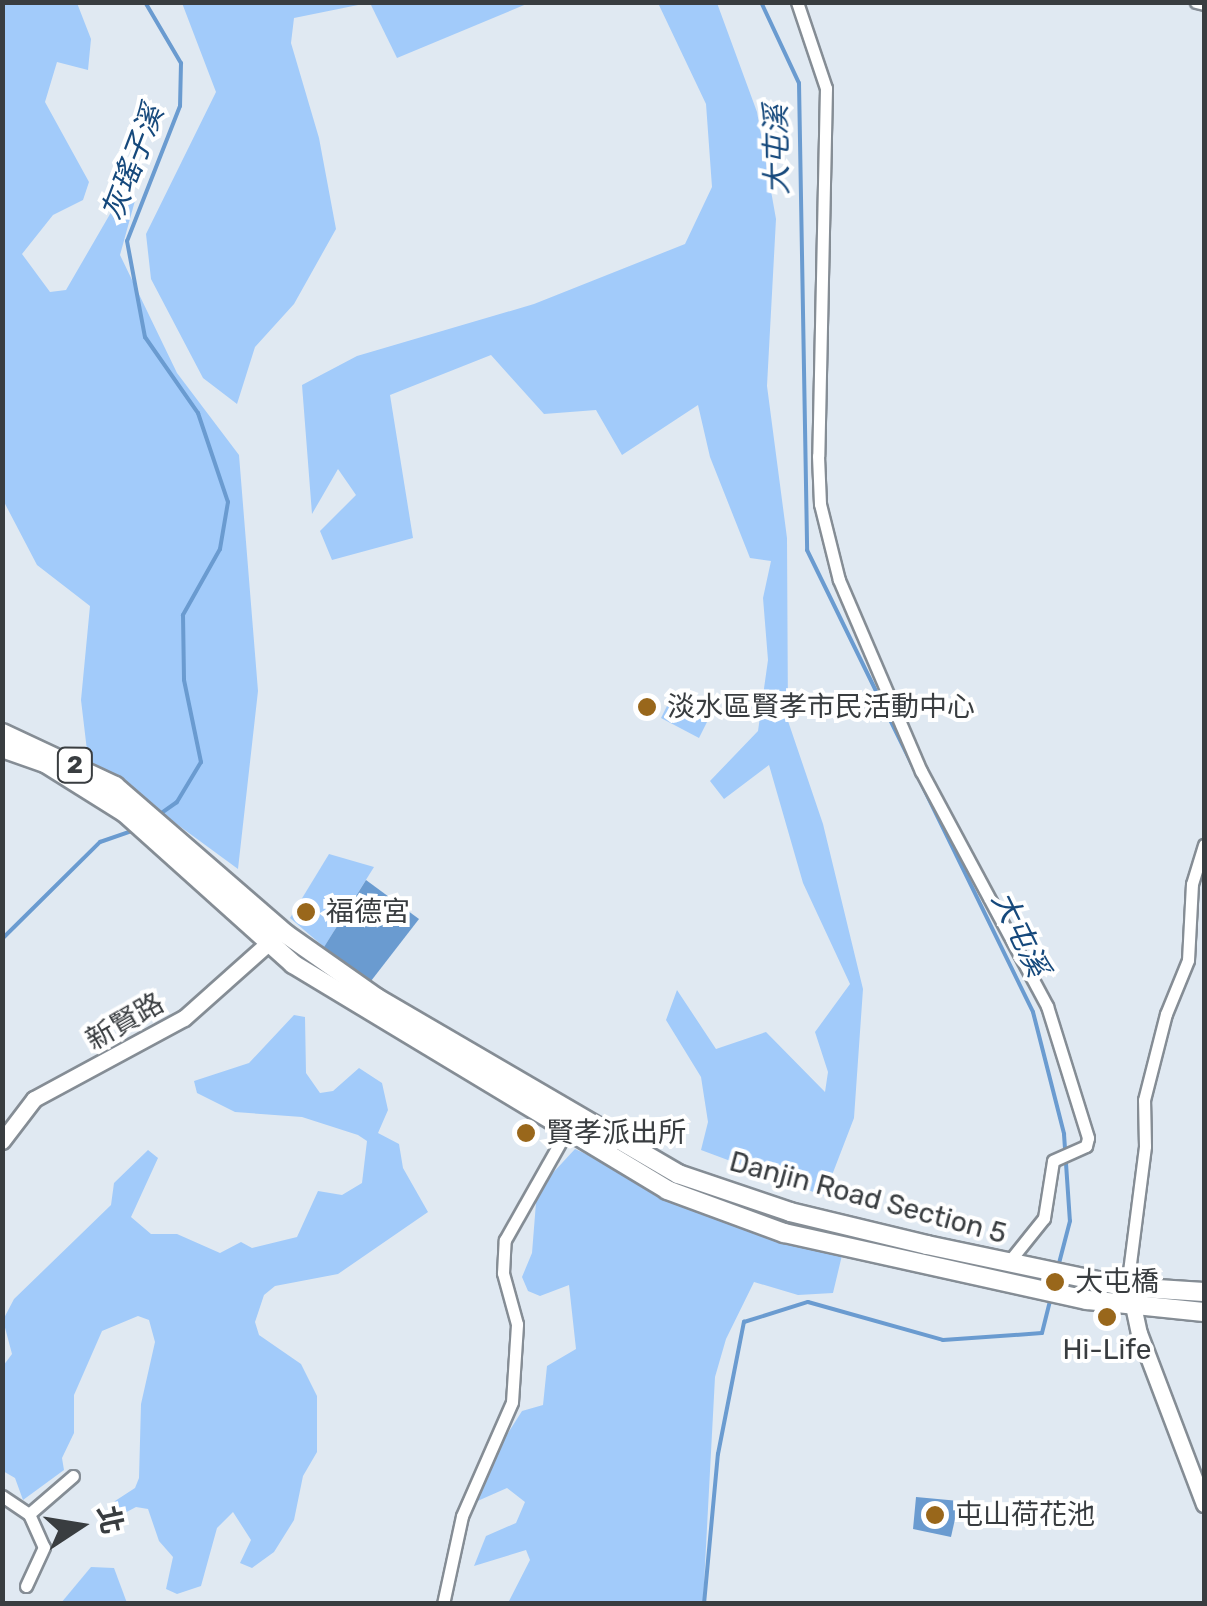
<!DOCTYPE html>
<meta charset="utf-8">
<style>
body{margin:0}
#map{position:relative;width:1207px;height:1606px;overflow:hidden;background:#e0e9f2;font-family:Rubik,"Noto Sans TC",sans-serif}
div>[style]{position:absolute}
.green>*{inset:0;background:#a2cbfa}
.water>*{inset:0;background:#6a9bd0}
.stream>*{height:4px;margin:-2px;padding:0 2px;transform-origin:2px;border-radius:2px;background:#6a9bd0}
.roads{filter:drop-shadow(2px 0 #858d95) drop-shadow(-2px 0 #858d95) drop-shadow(0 2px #858d95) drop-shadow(0 -2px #858d95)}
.street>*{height:11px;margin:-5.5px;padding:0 5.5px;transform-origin:5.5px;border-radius:5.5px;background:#fff}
.secondary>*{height:15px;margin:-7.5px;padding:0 7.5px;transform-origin:7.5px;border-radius:7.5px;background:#fff}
.primary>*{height:18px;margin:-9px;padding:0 9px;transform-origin:9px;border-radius:9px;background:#fff}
.dots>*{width:28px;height:28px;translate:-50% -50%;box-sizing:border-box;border:5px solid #fff;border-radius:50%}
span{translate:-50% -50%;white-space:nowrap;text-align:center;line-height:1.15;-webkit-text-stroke:8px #fff;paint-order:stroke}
.shield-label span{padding:2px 8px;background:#fff;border:2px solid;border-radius:8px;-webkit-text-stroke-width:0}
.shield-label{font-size:25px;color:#393d40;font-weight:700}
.poi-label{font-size:28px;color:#393d40}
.left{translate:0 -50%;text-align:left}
.street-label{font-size:28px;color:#393d40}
.water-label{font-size:30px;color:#16497c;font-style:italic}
.frame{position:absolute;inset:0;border:5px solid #393d40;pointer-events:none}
.north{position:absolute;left:30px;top:1476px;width:100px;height:100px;-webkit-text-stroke:8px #fff;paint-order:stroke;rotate:78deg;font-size:28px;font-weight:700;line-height:40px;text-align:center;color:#393d40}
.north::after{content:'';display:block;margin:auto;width:35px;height:45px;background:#393d40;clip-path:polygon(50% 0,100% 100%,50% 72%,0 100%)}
</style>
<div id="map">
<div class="green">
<i style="clip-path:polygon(3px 3px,77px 3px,91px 39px,88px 70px,57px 62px,45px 102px,89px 182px,83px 200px,53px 215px,22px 254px,50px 292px,66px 290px,128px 183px,136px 197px,120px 255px,177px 373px,239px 455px,258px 691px,238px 869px,88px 759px,81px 700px,90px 606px,37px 565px,3px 500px)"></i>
<i style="clip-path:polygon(182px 3px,368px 3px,294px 18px,291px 43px,319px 138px,336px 229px,294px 304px,255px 347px,237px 404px,203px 378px,151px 279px,146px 234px,216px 92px)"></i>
<i style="clip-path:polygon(370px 3px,529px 3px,397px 58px)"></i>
<i style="clip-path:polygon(658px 3px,717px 3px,757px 112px,776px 219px,767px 386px,787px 538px,788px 721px,823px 824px,863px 989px,854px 1118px,824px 1196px,701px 1150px,708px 1122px,701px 1077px,666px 1020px,677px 990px,716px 1049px,766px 1032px,825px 1092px,828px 1072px,815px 1032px,850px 984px,803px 883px,769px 765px,724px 799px,710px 781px,758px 731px,768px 660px,763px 598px,771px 561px,750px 558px,710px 457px,698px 405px,622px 455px,596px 410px,544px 414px,491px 355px,390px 395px,413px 538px,332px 560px,320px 531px,356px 495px,338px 469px,312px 514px,302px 385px,357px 356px,534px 304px,685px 244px,712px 187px,706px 104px)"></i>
<i style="clip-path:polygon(674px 692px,712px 712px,699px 738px,661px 718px)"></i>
<i style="clip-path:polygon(329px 854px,374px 867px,324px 947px,290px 918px)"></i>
<i style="clip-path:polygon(294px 1015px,305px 1017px,306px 1073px,320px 1093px,333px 1091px,359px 1068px,382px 1083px,388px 1110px,378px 1133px,399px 1144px,403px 1168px,428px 1212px,338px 1274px,275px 1286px,264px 1295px,255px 1322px,259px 1335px,301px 1364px,317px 1396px,317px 1452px,303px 1476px,294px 1520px,274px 1552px,252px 1568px,240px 1563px,251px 1540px,233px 1512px,217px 1528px,201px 1586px,177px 1594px,166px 1589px,173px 1557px,159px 1541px,148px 1509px,136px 1507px,106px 1523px,115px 1501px,135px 1488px,139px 1478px,141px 1404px,155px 1342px,149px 1320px,138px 1316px,102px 1331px,74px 1395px,74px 1433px,62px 1458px,64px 1470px,23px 1500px,15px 1478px,3px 1471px,3px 1366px,12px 1354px,3px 1320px,14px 1299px,111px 1205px,114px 1183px,148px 1150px,158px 1158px,131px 1217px,151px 1234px,177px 1234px,220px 1253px,241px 1242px,252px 1248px,297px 1237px,318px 1191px,342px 1195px,362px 1183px,367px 1141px,358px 1135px,302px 1117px,235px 1112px,197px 1093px,194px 1081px,249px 1063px)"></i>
<i style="clip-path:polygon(575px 1149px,719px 1215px,843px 1251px,833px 1293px,798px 1295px,754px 1282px,726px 1339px,715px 1377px,703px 1603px,508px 1603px,530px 1560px,526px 1550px,474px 1566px,486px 1536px,516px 1523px,525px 1502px,507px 1488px,473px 1503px,477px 1482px,522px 1411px,543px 1405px,547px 1366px,576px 1349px,569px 1285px,540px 1296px,528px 1291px,522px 1277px,532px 1253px,537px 1190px)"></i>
<i style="clip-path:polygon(91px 1567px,114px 1568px,127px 1603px,61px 1603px)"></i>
</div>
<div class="water">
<i style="clip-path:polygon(366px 880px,419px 919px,371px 981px,324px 947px)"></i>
<i style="clip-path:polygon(916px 1497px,959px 1501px,951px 1537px,913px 1529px)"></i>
</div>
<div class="stream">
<i style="left:145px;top:2px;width:71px;rotate:59.5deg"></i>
<i style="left:181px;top:63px;width:43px;rotate:91.3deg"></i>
<i style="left:180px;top:106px;width:145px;rotate:111.4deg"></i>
<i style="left:127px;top:241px;width:98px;rotate:79.4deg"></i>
<i style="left:145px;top:337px;width:93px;rotate:55.1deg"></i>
<i style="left:198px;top:413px;width:94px;rotate:71.4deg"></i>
<i style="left:228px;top:502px;width:48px;rotate:99.7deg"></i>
<i style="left:220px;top:549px;width:76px;rotate:119.3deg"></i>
<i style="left:183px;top:615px;width:65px;rotate:89.1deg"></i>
<i style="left:184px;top:680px;width:84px;rotate:78.3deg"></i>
<i style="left:201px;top:762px;width:47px;rotate:121deg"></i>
<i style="left:177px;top:802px;width:21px;rotate:145deg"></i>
<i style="left:761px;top:2px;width:89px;rotate:64.9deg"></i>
<i style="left:799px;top:83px;width:467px;rotate:89deg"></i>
<i style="left:807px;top:550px;width:514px;rotate:63.93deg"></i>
<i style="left:1033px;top:1012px;width:126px;rotate:75.7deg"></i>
<i style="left:1064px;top:1134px;width:87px;rotate:86.1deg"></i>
<i style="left:1070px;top:1221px;width:48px;rotate:104.6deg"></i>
<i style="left:2px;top:939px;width:138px;rotate:-44.7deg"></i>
<i style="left:100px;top:842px;width:37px;rotate:-19deg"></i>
<i style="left:704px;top:1604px;width:151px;rotate:-84.7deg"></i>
<i style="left:718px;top:1454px;width:135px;rotate:-78.9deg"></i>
<i style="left:744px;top:1322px;width:67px;rotate:-17.4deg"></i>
<i style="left:808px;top:1302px;width:140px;rotate:15.7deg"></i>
<i style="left:943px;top:1340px;width:99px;rotate:-4deg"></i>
<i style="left:1042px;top:1333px;width:34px;rotate:-76deg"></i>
</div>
<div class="roads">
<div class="street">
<i style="left:797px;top:2px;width:91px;rotate:71.4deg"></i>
<i style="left:826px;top:88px;width:368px;rotate:91.2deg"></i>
<i style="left:818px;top:456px;width:48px;rotate:87.6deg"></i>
<i style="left:820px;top:504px;width:78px;rotate:76deg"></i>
<i style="left:839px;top:580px;width:208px;rotate:66.8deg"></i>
<i style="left:921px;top:771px;width:267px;rotate:61.8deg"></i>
<i style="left:1047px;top:1006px;width:138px;rotate:72.7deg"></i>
<i style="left:1088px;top:1138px;width:8px;rotate:104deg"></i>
<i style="left:1086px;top:1146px;width:36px;rotate:156deg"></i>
<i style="left:1053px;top:1161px;width:58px;rotate:99deg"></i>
<i style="left:1044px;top:1218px;width:58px;rotate:128.7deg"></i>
<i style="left:1196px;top:2px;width:8px;rotate:14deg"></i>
<i style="left:1127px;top:1287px;width:142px;rotate:-82.7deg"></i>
<i style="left:1145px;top:1146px;width:46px;rotate:-91.2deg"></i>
<i style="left:1144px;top:1100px;width:89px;rotate:-75.7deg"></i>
<i style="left:1166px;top:1014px;width:58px;rotate:-67.8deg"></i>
<i style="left:1188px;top:960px;width:76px;rotate:-87deg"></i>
<i style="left:1192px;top:884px;width:41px;rotate:-72.9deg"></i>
<i style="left:2px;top:1496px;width:32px;rotate:34deg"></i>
<i style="left:29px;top:1514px;width:36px;rotate:66deg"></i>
<i style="left:44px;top:1547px;width:43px;rotate:114.8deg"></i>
<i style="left:29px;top:1514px;width:58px;rotate:-40.8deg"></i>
<i style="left:443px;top:1604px;width:90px;rotate:-77.8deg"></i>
<i style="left:462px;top:1516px;width:124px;rotate:-66.3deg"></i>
<i style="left:512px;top:1402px;width:78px;rotate:-86.3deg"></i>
<i style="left:517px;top:1324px;width:53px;rotate:-105.4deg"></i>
<i style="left:503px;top:1273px;width:33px;rotate:-87deg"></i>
<i style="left:505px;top:1240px;width:132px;rotate:-60.5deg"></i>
</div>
<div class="secondary">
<i style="left:2px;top:1141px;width:53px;rotate:-52.7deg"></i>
<i style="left:34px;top:1099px;width:170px;rotate:-28.4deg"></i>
<i style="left:184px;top:1018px;width:122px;rotate:-41.7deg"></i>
<i style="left:1131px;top:1296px;width:38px;rotate:78deg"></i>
<i style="left:1139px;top:1333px;width:183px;rotate:69.2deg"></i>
</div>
<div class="primary">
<i style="left:2px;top:733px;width:125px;rotate:25.1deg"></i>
<i style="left:115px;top:786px;width:226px;rotate:40.9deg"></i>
<i style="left:286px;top:934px;width:111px;rotate:35.1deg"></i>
<i style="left:377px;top:998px;width:349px;rotate:30.3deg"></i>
<i style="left:678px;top:1174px;width:118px;rotate:18.7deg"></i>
<i style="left:790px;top:1212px;width:141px;rotate:13.5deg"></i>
<i style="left:927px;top:1245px;width:204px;rotate:11.9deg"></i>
<i style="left:1127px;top:1287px;width:77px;rotate:3.7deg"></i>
<i style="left:2px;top:748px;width:46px;rotate:19.2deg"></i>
<i style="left:45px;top:763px;width:94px;rotate:32deg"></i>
<i style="left:125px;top:813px;width:226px;rotate:41.9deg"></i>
<i style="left:293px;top:964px;width:437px;rotate:31.1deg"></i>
<i style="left:667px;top:1190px;width:125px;rotate:20.2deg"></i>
<i style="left:784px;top:1233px;width:310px;rotate:12.5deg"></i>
<i style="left:1087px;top:1300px;width:118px;rotate:5.9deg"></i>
</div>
</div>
<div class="dots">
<i style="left:647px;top:707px;background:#99671b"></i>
<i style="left:306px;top:912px;background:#99671b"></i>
<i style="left:526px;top:1133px;background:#99671b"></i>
<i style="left:1055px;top:1282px;background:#99671b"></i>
<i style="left:1107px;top:1317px;background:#99671b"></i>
<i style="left:935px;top:1515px;background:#99671b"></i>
</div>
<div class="shield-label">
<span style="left:75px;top:765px">2</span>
</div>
<div class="poi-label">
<span class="left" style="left:667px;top:707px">淡水區賢孝市民活動中心</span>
<span class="left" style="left:326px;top:912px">福德宮</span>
<span class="left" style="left:546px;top:1133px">賢孝派出所</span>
<span class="left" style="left:1075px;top:1282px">大屯橋</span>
<span style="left:1107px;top:1350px">Hi-Life</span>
<span class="left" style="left:955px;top:1515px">屯山荷花池</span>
</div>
<div class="street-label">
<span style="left:125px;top:1022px;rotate:-30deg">新賢路</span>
<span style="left:868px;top:1198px;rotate:15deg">Danjin Road Section 5</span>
</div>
<div class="water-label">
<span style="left:777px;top:150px;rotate:-91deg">大屯溪</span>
<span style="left:133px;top:163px;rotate:-69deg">灰瑤子溪</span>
<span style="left:1020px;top:934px;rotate:64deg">大屯溪</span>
</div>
<div class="frame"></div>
<div class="north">北</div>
</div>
